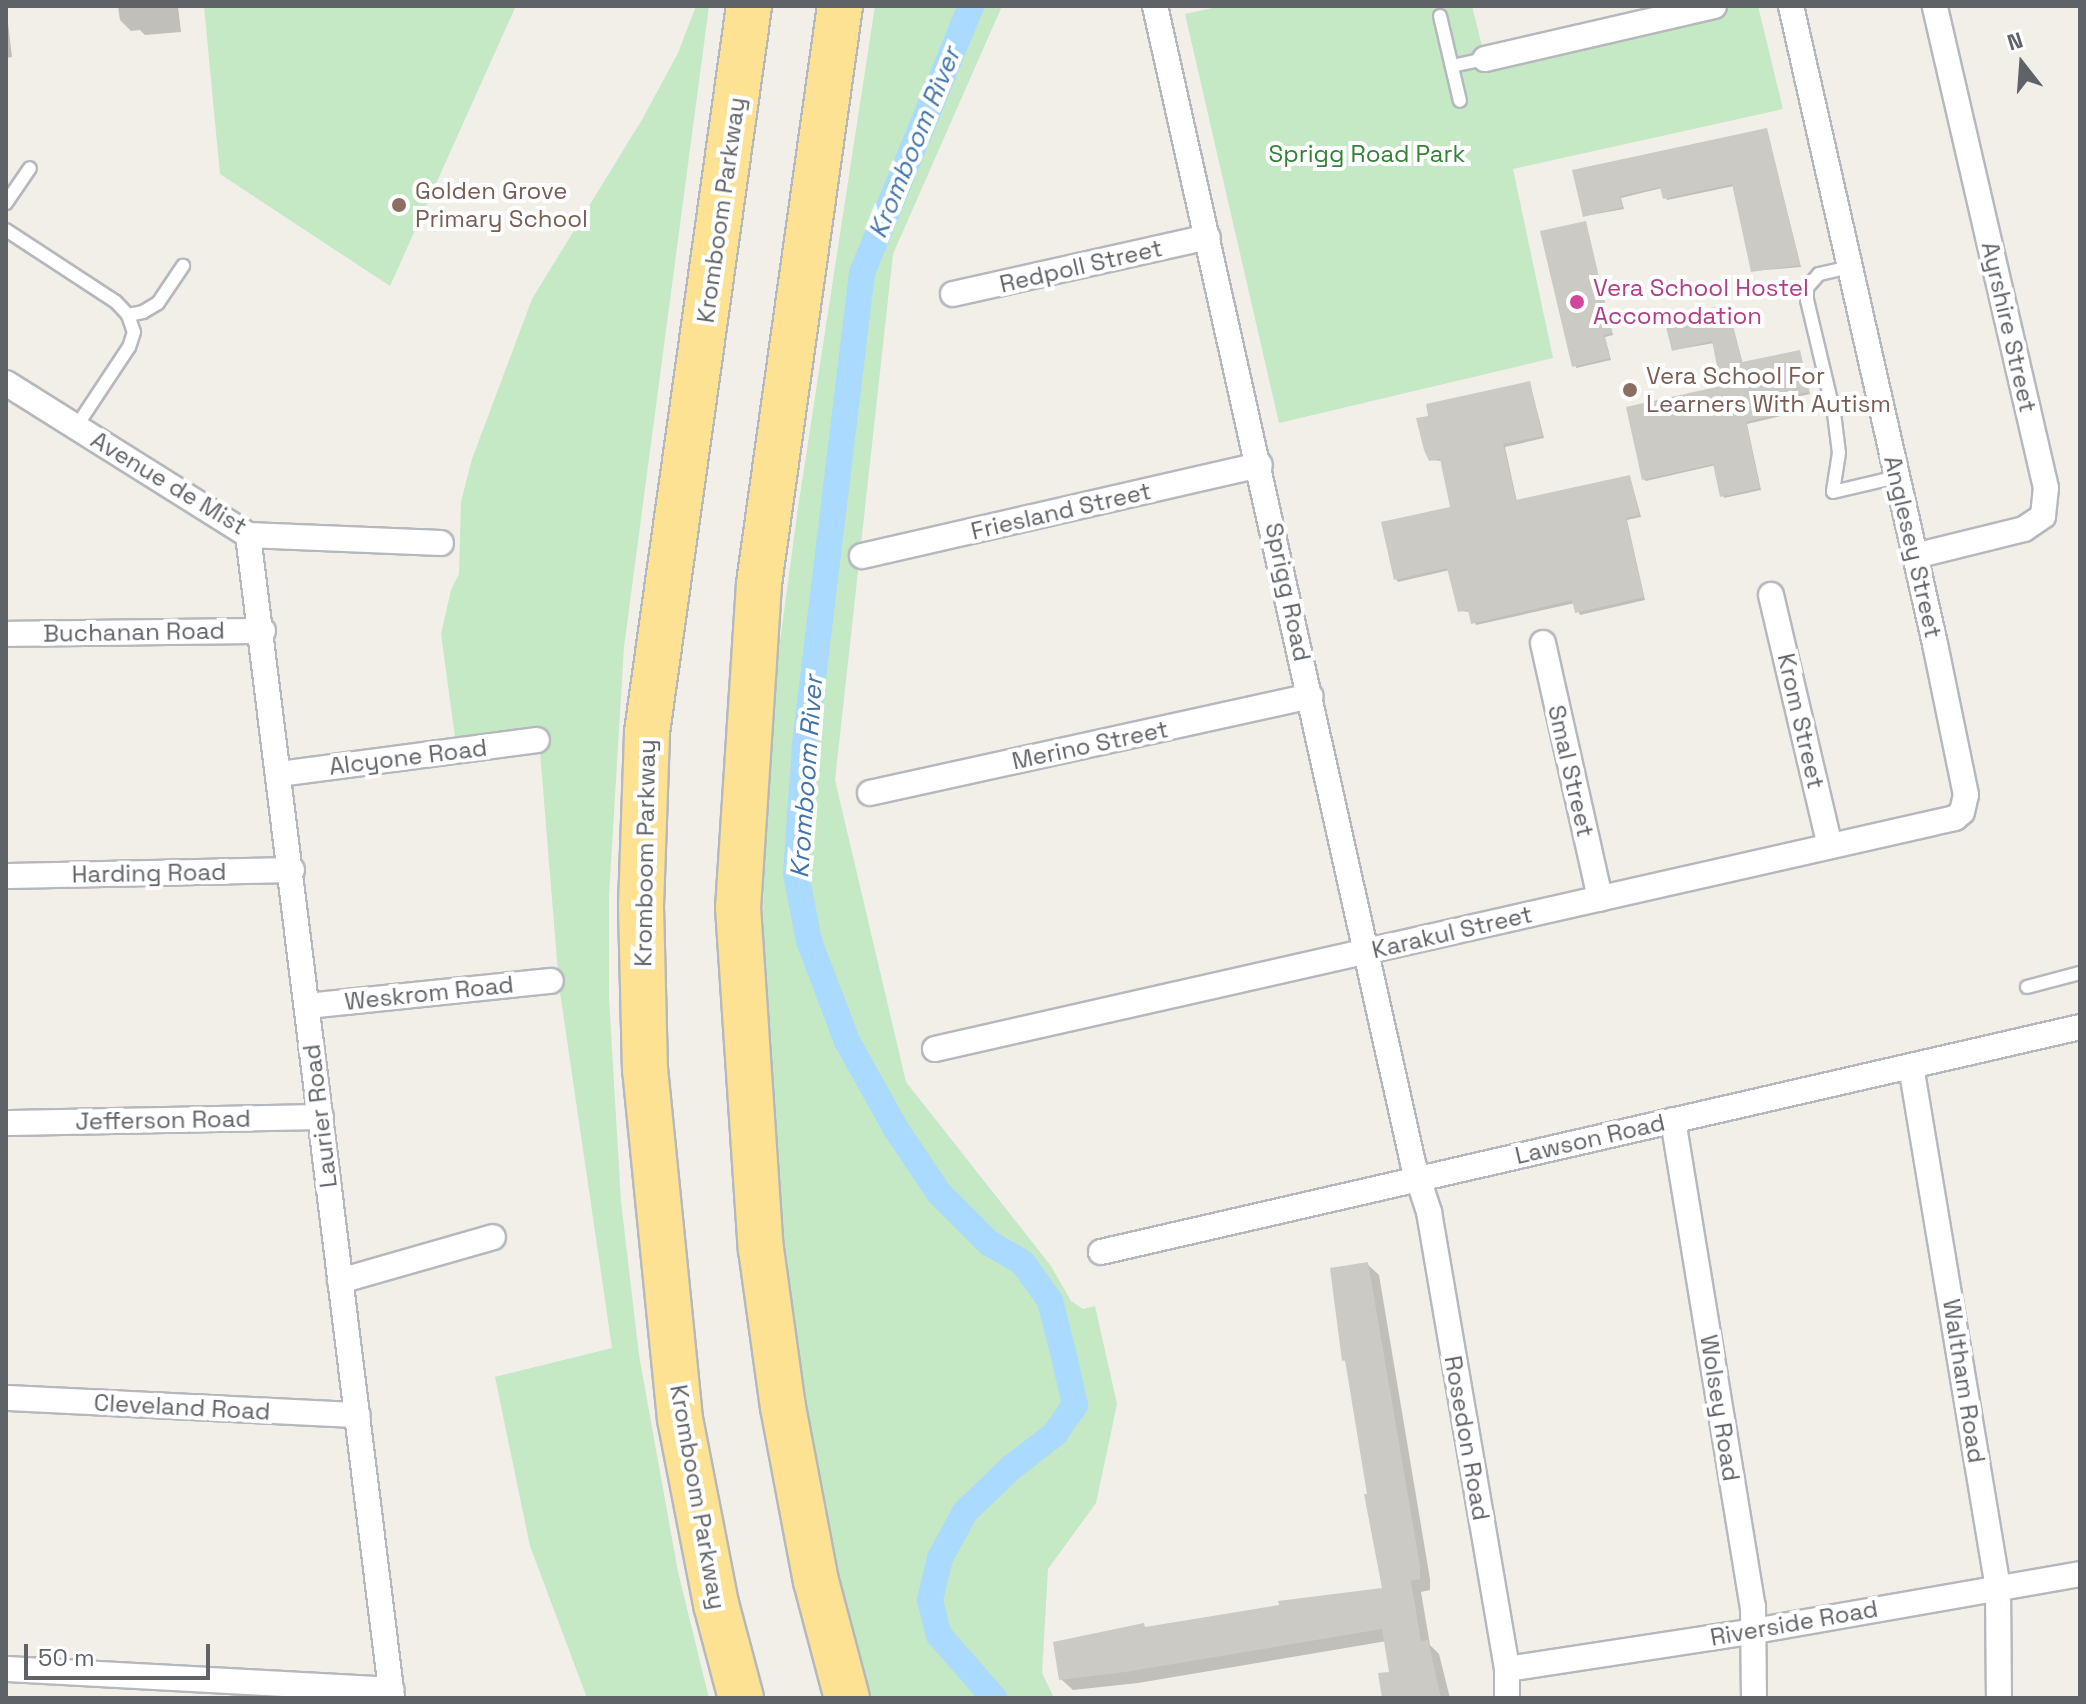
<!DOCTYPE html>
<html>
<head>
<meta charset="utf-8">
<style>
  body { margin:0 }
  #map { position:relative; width:2086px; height:1704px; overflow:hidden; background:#f1efe8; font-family:"Space Grotesk",sans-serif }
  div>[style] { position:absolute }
  .green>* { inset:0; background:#c5e8c5 }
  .shadow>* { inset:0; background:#0003 }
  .canal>* { height:26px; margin:-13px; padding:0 13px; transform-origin:13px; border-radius:13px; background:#aadaff }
  .building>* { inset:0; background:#cccac5 }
  .roads { filter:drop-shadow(2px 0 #b5b8bc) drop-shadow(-2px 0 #b5b8bc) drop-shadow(0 2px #b5b8bc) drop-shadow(0 -2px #b5b8bc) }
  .service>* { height:12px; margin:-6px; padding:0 6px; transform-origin:6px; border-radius:6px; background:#fff }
  .minor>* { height:24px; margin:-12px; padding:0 12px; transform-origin:12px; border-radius:12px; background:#fff }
  .motorway>* { height:44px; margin:-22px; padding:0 22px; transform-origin:22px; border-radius:22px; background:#fde293 }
  .dots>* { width:22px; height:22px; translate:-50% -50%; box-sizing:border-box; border:4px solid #fff; border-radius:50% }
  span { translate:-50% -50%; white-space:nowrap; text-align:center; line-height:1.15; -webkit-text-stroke:8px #fff; paint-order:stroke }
  .park-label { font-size:24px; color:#348238 }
  .education-label { font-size:24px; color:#785e54 }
  .left { translate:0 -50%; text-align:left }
  .street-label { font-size:24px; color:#5f6368 }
  .hotel-label { font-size:24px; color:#b23c85 }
  .water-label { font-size:26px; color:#4174aa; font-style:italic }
  .frame { position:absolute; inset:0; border:8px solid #5f6368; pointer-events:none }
  .north { position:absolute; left:1982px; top:24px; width:80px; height:80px; -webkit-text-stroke:6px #fff; paint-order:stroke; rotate:343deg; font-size:22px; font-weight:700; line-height:32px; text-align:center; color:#5f6368 }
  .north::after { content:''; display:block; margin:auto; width:28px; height:36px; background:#5f6368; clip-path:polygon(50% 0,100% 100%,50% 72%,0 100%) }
  .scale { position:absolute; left:24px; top:1644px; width:186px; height:36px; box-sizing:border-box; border:4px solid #5f6368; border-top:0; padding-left:10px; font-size:24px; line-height:28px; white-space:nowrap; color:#5f6368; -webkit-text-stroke:6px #fff; paint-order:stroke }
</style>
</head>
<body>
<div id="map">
  <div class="green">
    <i style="clip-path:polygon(204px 6px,515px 8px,390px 286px,220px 174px)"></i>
    <i style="clip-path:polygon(696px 6px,709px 6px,624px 647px,609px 896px,609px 998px,621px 1202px,639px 1355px,678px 1572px,709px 1698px,587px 1698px,530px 1546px,495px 1377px,612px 1348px,559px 985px,538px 727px,455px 737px,441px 634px,451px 590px,459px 574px,461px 502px,472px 459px,532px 299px,643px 118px,678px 53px)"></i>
    <i style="clip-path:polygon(875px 6px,1002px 6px,893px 254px,835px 780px,906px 1082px,1051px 1266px,1071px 1301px,1083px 1309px,1095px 1306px,1117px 1404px,1096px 1503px,1048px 1569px,1042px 1673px,1054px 1698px,866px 1698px,832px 1562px,786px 1308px,762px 962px,766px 780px,774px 686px,798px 508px)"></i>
    <i style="clip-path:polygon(1222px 6px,1472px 6px,1485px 58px,1714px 6px,1758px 6px,1783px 109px,1513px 169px,1553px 358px,1279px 423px,1185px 14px)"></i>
  </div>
  <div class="shadow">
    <i style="clip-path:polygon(6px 6px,12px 57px,6px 58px)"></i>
    <i style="clip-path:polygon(118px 6px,178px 6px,181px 32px,145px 35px,140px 30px,131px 31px,120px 20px)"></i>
    <i style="clip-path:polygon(1767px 131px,1801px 267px,1753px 271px,1734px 186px,1667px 200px,1662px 188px,1621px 198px,1624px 209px,1585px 216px,1574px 172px)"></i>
    <i style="clip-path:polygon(1585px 223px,1613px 335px,1605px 337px,1611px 360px,1576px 368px)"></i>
    <i style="clip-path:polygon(1727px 306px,1743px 364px,1800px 352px,1810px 394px,1777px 401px,1781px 416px,1747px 424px,1761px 490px,1724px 498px,1716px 465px,1646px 481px,1644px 479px,1724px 388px,1714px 343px,1674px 350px)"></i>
    <i style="clip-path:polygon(1530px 383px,1544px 438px,1505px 447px,1517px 502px,1630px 477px,1641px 517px,1627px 520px,1645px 600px,1580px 615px,1575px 603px,1476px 625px,1470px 612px,1460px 611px,1450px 570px,1398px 582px,1396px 579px,1453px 508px,1442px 461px,1430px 460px)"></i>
    <i style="clip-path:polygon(1367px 1264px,1379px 1275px,1430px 1579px,1430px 1590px,1421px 1592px,1430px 1645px,1439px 1654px,1450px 1698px,1384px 1698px,1392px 1673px,1387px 1641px,1138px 1683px,1073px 1690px,1061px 1679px,1146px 1629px,1385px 1590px,1347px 1363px,1344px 1360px)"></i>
  </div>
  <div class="canal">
    <i style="left:971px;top:6px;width:288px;rotate:112.2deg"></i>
    <i style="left:862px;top:273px;width:475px;rotate:96.9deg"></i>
    <i style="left:805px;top:745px;width:129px;rotate:94deg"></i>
    <i style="left:796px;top:874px;width:68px;rotate:79deg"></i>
    <i style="left:809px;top:941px;width:107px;rotate:69.2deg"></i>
    <i style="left:847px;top:1041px;width:101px;rotate:60.9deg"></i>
    <i style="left:896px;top:1129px;width:77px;rotate:56.1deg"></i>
    <i style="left:939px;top:1193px;width:71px;rotate:45deg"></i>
    <i style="left:989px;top:1243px;width:39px;rotate:30deg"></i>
    <i style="left:1023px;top:1263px;width:47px;rotate:54.6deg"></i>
    <i style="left:1050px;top:1301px;width:53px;rotate:75.7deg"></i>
    <i style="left:1063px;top:1352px;width:54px;rotate:77.2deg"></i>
    <i style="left:1075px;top:1405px;width:35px;rotate:125deg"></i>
    <i style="left:1055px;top:1434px;width:54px;rotate:142.5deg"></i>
    <i style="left:1012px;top:1467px;width:65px;rotate:136.2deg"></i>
    <i style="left:965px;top:1512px;width:52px;rotate:118.5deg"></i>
    <i style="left:940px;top:1558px;width:43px;rotate:103.4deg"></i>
    <i style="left:930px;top:1600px;width:36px;rotate:76deg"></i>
    <i style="left:939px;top:1635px;width:84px;rotate:48.9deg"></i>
  </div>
  <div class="building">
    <i style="clip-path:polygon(1767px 128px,1800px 265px,1751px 272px,1732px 184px,1663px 199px,1660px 187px,1620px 196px,1623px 207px,1583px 217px,1572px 170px)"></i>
    <i style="clip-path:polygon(1586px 221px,1612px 333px,1604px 335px,1610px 358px,1572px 367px,1540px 231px)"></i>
    <i style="clip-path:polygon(1728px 304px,1742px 362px,1800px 350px,1809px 392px,1776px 399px,1780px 414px,1746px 422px,1760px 488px,1720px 497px,1713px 464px,1642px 480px,1626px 407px,1721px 386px,1712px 341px,1672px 351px,1664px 319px)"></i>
    <i style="clip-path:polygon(1530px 381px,1542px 436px,1503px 444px,1516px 500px,1630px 475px,1639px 515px,1626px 518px,1644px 597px,1575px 613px,1572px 600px,1471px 624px,1468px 610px,1458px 612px,1447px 568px,1394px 580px,1381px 522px,1450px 507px,1440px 459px,1429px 461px,1424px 450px,1416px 418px,1428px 416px,1426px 404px)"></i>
    <i style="clip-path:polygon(1368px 1262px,1420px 1566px,1420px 1579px,1411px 1581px,1421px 1641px,1428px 1640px,1441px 1698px,1382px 1698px,1378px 1673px,1389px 1672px,1382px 1629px,1125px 1672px,1059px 1680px,1053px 1642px,1144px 1623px,1145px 1627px,1279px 1605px,1278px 1601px,1382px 1588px,1364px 1494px,1367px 1494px,1345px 1360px,1342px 1361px,1330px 1268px)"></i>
  </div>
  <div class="roads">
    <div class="service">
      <i style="left:1440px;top:16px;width:87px;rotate:76.8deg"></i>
      <i style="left:1452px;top:66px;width:34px;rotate:-12deg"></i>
      <i style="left:6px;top:203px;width:42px;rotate:-55.6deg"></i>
      <i style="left:6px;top:230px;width:131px;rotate:33.2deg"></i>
      <i style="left:116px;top:302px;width:18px;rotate:47deg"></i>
      <i style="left:128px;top:315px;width:18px;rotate:71deg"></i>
      <i style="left:134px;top:332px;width:16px;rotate:108deg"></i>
      <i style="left:129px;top:347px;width:96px;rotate:123.5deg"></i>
      <i style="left:1850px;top:267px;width:32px;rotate:167deg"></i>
      <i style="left:1819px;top:274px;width:18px;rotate:131deg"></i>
      <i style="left:1807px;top:288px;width:12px;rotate:90deg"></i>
      <i style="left:1807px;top:300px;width:116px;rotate:76.6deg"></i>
      <i style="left:1834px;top:413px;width:40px;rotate:82.9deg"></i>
      <i style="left:1839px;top:453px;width:39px;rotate:99deg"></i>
      <i style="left:1833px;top:492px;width:66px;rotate:-13.2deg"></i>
      <i style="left:128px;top:315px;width:15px;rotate:-11deg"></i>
      <i style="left:143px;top:312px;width:17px;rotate:-31deg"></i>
      <i style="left:158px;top:303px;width:45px;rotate:-56deg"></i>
      <i style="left:2027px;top:987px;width:55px;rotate:-14.8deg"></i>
    </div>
    <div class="minor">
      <i style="left:1155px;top:6px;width:1185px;rotate:77.43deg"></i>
      <i style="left:1413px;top:1163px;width:52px;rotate:71.9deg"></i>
      <i style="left:1429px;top:1212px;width:464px;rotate:80.3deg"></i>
      <i style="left:1507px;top:1669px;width:29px;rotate:90deg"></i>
      <i style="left:1485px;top:59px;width:235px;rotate:-13deg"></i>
      <i style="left:953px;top:294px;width:261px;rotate:-12.6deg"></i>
      <i style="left:6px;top:383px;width:286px;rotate:32.1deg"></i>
      <i style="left:248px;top:535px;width:193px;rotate:2.4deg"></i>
      <i style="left:248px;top:535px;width:1172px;rotate:82.94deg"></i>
      <i style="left:862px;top:556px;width:408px;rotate:-12.9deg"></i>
      <i style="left:1915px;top:556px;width:112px;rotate:-13.9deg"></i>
      <i style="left:2024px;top:529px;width:23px;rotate:-34deg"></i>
      <i style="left:2043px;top:516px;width:28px;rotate:-84deg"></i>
      <i style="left:2046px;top:488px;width:495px;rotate:-103deg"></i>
      <i style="left:1771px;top:595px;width:258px;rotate:76.8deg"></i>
      <i style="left:6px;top:634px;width:257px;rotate:-0.7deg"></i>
      <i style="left:1543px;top:643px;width:262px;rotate:77.4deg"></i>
      <i style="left:279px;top:774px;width:260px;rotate:-7.5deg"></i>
      <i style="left:870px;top:793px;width:451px;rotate:-12.4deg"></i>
      <i style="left:6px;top:876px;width:286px;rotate:-1.2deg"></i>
      <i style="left:307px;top:1006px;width:245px;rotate:-5.9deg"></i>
      <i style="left:935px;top:1049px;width:1046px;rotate:-12.76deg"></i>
      <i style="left:1955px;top:818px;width:9px;rotate:-41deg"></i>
      <i style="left:1962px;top:812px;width:17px;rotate:-77deg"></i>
      <i style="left:1966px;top:795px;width:154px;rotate:-101.6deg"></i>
      <i style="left:1935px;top:644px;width:654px;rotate:-102.72deg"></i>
      <i style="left:1911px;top:1066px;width:529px;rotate:80.54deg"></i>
      <i style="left:1998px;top:1588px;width:110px;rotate:89.5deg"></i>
      <i style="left:1673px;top:1120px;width:493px;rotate:80.7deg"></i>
      <i style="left:1753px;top:1606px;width:92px;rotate:89.4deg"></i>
      <i style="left:6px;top:1123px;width:315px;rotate:-1.1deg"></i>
      <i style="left:1101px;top:1252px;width:1005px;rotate:-12.94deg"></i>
      <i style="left:340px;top:1281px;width:159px;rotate:-16deg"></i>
      <i style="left:6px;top:1398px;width:352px;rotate:2.8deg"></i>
      <i style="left:6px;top:1669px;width:386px;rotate:3.1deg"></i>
      <i style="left:1507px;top:1669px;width:250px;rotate:-8.7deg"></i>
      <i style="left:1754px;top:1631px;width:331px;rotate:-9.9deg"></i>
    </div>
    <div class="motorway">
      <i style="left:840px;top:6px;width:584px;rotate:97.98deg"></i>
      <i style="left:759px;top:584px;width:324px;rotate:93.7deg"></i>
      <i style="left:738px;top:907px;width:343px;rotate:86.2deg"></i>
      <i style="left:761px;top:1249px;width:160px;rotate:82.1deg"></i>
      <i style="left:783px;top:1407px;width:177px;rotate:79.3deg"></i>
      <i style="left:816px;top:1581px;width:121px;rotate:75.2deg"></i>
      <i style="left:741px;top:1698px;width:97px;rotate:-104.9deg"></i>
      <i style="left:716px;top:1604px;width:188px;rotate:-101deg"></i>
      <i style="left:680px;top:1419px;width:351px;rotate:-95.7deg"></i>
      <i style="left:645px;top:1070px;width:164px;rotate:-91.4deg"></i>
      <i style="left:641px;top:906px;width:174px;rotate:-88deg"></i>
      <i style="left:647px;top:732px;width:733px;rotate:-82deg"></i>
    </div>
  </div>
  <div class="dots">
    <i style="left:399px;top:205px;background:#8d6e63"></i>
    <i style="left:1577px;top:302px;background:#d1479c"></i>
    <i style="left:1630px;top:390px;background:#8d6e63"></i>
  </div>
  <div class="park-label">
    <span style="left:1367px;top:154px">Sprigg Road Park</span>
  </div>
  <div class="education-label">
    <span class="left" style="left:415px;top:205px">Golden Grove<br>Primary School</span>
    <span class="left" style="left:1646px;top:390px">Vera School For<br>Learners With Autism</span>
  </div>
  <div class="street-label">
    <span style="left:721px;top:210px;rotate:-82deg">Kromboom Parkway</span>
    <span style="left:1081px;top:266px;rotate:-13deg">Redpoll Street</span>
    <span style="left:2009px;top:327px;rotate:77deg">Ayrshire Street</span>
    <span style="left:169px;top:483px;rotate:31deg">Avenue de Mist</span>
    <span style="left:1061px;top:511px;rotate:-13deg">Friesland Street</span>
    <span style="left:1913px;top:547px;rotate:77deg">Anglesey Street</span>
    <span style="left:1288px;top:592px;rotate:78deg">Sprigg Road</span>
    <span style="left:134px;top:632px;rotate:-1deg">Buchanan Road</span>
    <span style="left:1801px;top:721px;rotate:77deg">Krom Street</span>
    <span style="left:1090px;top:745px;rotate:-12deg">Merino Street</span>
    <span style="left:408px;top:757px;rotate:-7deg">Alcyone Road</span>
    <span style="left:1571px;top:771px;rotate:77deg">Smal Street</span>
    <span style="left:645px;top:853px;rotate:-89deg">Kromboom Parkway</span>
    <span style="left:149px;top:873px;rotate:-1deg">Harding Road</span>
    <span style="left:1452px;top:932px;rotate:-13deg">Karakul Street</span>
    <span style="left:429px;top:993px;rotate:-6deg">Weskrom Road</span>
    <span style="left:320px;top:1116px;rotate:-97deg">Laurier Road</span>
    <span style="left:163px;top:1120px;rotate:-1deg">Jefferson Road</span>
    <span style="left:1590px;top:1139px;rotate:-13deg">Lawson Road</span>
    <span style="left:1964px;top:1381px;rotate:81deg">Waltham Road</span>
    <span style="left:182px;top:1407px;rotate:3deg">Cleveland Road</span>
    <span style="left:1720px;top:1408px;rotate:81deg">Wolsey Road</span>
    <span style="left:1467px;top:1438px;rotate:80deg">Rosedon Road</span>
    <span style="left:698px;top:1497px;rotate:80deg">Kromboom Parkway</span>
    <span style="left:1794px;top:1623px;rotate:-10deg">Riverside Road</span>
  </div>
  <div class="hotel-label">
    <span class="left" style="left:1593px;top:302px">Vera School Hostel<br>Accomodation</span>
  </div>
  <div class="water-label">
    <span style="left:915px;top:143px;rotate:-68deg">Kromboom River</span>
    <span style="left:807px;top:777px;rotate:-86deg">Kromboom River</span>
  </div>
  <div class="frame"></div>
  <div class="north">N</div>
  <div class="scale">50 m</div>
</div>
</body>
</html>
